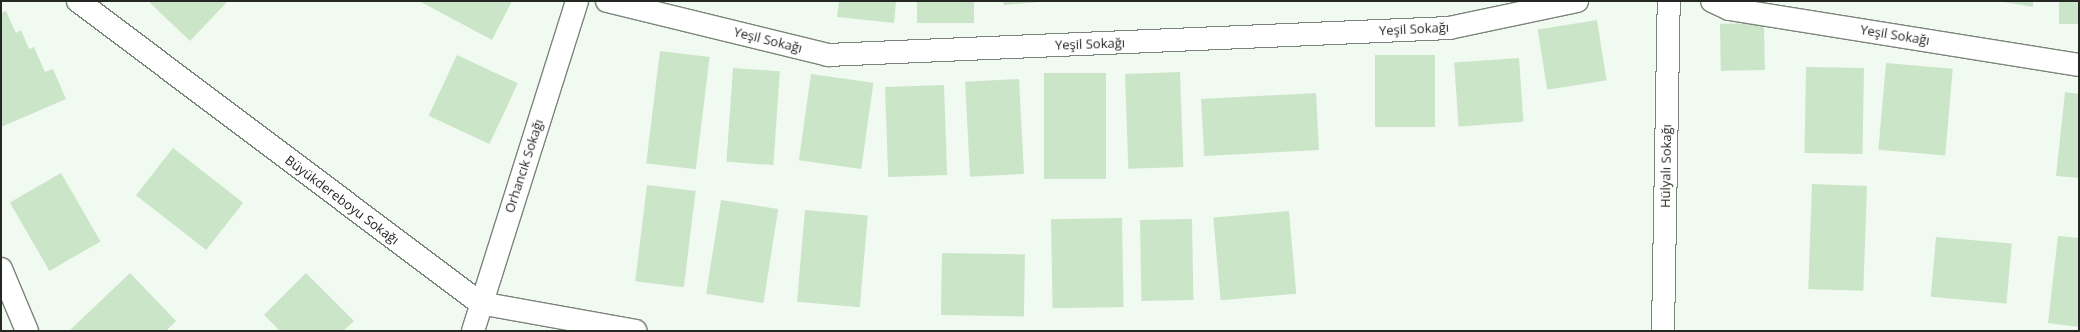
<!DOCTYPE html>
<html>
<head>
<meta charset="utf-8">
<style>
  body { margin:0 }
  #map { position:relative; width:2080px; height:332px; overflow:hidden; background:#f1faf0; font-family:"Open Sans",sans-serif }
  div>[style] { position:absolute }
  .building>* { inset:0; background:#cbe5c8; transform-origin:0 0 }
  .roads { filter:drop-shadow(1px 0 #7b847a) drop-shadow(-1px 0 #7b847a) drop-shadow(0 1px #7b847a) drop-shadow(0 -1px #7b847a) }
  .minor>* { height:22px; margin:-11px; padding:0 11px; transform-origin:11px; border-radius:11px; background:#fff }
  span { translate:-50% -50%; white-space:nowrap; text-align:center; line-height:1.15; -webkit-text-stroke:3px #fff; paint-order:stroke }
  .street-label { font-size:13px; color:#242723 }
  .frame { position:absolute; inset:0; border:2px solid #242723; pointer-events:none }
</style>
</head>
<body>
<div id="map">
  <div class="building">
    <i style="clip-path:polygon(148px 1px,228px 1px,190px 41px)"></i>
    <i style="clip-path:polygon(419px 1px,512px 1px,492px 40px)"></i>
    <i style="clip-path:polygon(839px 1px,896px 1px,894px 23px,837px 17px)"></i>
    <i style="left:917px;top:1px;width:57px;height:22px"></i>
    <i style="clip-path:polygon(1003px 1px,1039px 1px,1039px 2px,1004px 5px)"></i>
    <i style="clip-path:polygon(1998px 1px,2033px 1px,2033px 7px)"></i>
    <i style="left:2059px;top:1px;width:20px;height:23px"></i>
    <i style="clip-path:polygon(6px 11px,16px 33px,21px 30px,29px 49px,34px 47px,45px 72px,53px 69px,66px 99px,1px 127px,1px 13px)"></i>
    <i style="left:1597px;top:20px;width:61px;height:60px;rotate:81deg"></i>
    <i style="left:1764px;top:23px;width:47px;height:44px;rotate:89deg"></i>
    <i style="left:660px;top:51px;width:50px;height:113px;rotate:7deg"></i>
    <i style="left:457px;top:55px;width:67px;height:67px;rotate:25deg"></i>
    <i style="left:1375px;top:55px;width:60px;height:72px"></i>
    <i style="left:1519px;top:58px;width:64px;height:65px;rotate:86deg"></i>
    <i style="left:1886px;top:63px;width:67px;height:87px;rotate:5deg"></i>
    <i style="left:1806px;top:67px;width:58px;height:86px;rotate:1deg"></i>
    <i style="left:733px;top:68px;width:47px;height:94px;rotate:4deg"></i>
    <i style="left:1180px;top:72px;width:95px;height:55px;rotate:88deg"></i>
    <i style="left:1044px;top:73px;width:62px;height:106px"></i>
    <i style="left:811px;top:74px;width:63px;height:87px;rotate:8deg"></i>
    <i style="left:1019px;top:79px;width:95px;height:54px;rotate:87deg"></i>
    <i style="left:944px;top:85px;width:90px;height:59px;rotate:88deg"></i>
    <i style="clip-path:polygon(2065px 92px,2079px 94px,2079px 178px,2056px 176px)"></i>
    <i style="left:1316px;top:93px;width:57px;height:115px;rotate:87deg"></i>
    <i style="left:173px;top:148px;width:89px;height:60px;rotate:38deg"></i>
    <i style="left:61px;top:173px;width:79px;height:59px;rotate:60deg"></i>
    <i style="left:1812px;top:184px;width:55px;height:105px;rotate:2deg"></i>
    <i style="left:647px;top:185px;width:49px;height:97px;rotate:7deg"></i>
    <i style="left:721px;top:200px;width:58px;height:95px;rotate:9deg"></i>
    <i style="left:805px;top:210px;width:63px;height:92px;rotate:5deg"></i>
    <i style="left:1289px;top:211px;width:83px;height:76px;rotate:85deg"></i>
    <i style="left:1122px;top:218px;width:89px;height:71px;rotate:89deg"></i>
    <i style="left:1192px;top:219px;width:81px;height:52px;rotate:89deg"></i>
    <i style="clip-path:polygon(2058px 236px,2079px 238px,2079px 327px,2048px 323px)"></i>
    <i style="left:1936px;top:237px;width:76px;height:60px;rotate:5deg"></i>
    <i style="left:942px;top:253px;width:83px;height:62px;rotate:1deg"></i>
    <i style="clip-path:polygon(130px 273px,176px 321px,166px 331px,69px 331px)"></i>
    <i style="clip-path:polygon(306px 273px,354px 321px,343px 331px,280px 331px,264px 315px)"></i>
  </div>
  <div class="roads">
    <div class="minor">
      <i style="left:78px;top:1px;width:503px;rotate:36.92deg"></i>
      <i style="left:480px;top:303px;width:158px;rotate:10.2deg"></i>
      <i style="left:607px;top:1px;width:228px;rotate:13.7deg"></i>
      <i style="left:828px;top:55px;width:622px;rotate:-2.49deg"></i>
      <i style="left:1449px;top:28px;width:131px;rotate:-11.9deg"></i>
      <i style="left:1712px;top:1px;width:19px;rotate:25deg"></i>
      <i style="left:1729px;top:9px;width:354px;rotate:9.1deg"></i>
      <i style="left:1px;top:269px;width:67px;rotate:67.2deg"></i>
      <i style="left:473px;top:331px;width:346px;rotate:-72.5deg"></i>
      <i style="left:1663px;top:331px;width:330px;rotate:-89deg"></i>
    </div>
  </div>
  <div class="street-label">
    <span style="left:1414px;top:29px;rotate:-3deg">Yeşil Sokağı</span>
    <span style="left:1895px;top:35px;rotate:9deg">Yeşil Sokağı</span>
    <span style="left:768px;top:40px;rotate:14deg">Yeşil Sokağı</span>
    <span style="left:1090px;top:44px;rotate:-2deg">Yeşil Sokağı</span>
    <span style="left:524px;top:166px;rotate:-72deg">Orhancık Sokağı</span>
    <span style="left:1666px;top:166px;rotate:-89deg">Hülyalı Sokağı</span>
    <span style="left:342px;top:200px;rotate:37deg">Büyükdereboyu Sokağı</span>
  </div>
  <div class="frame"></div>
</div>
</body>
</html>
